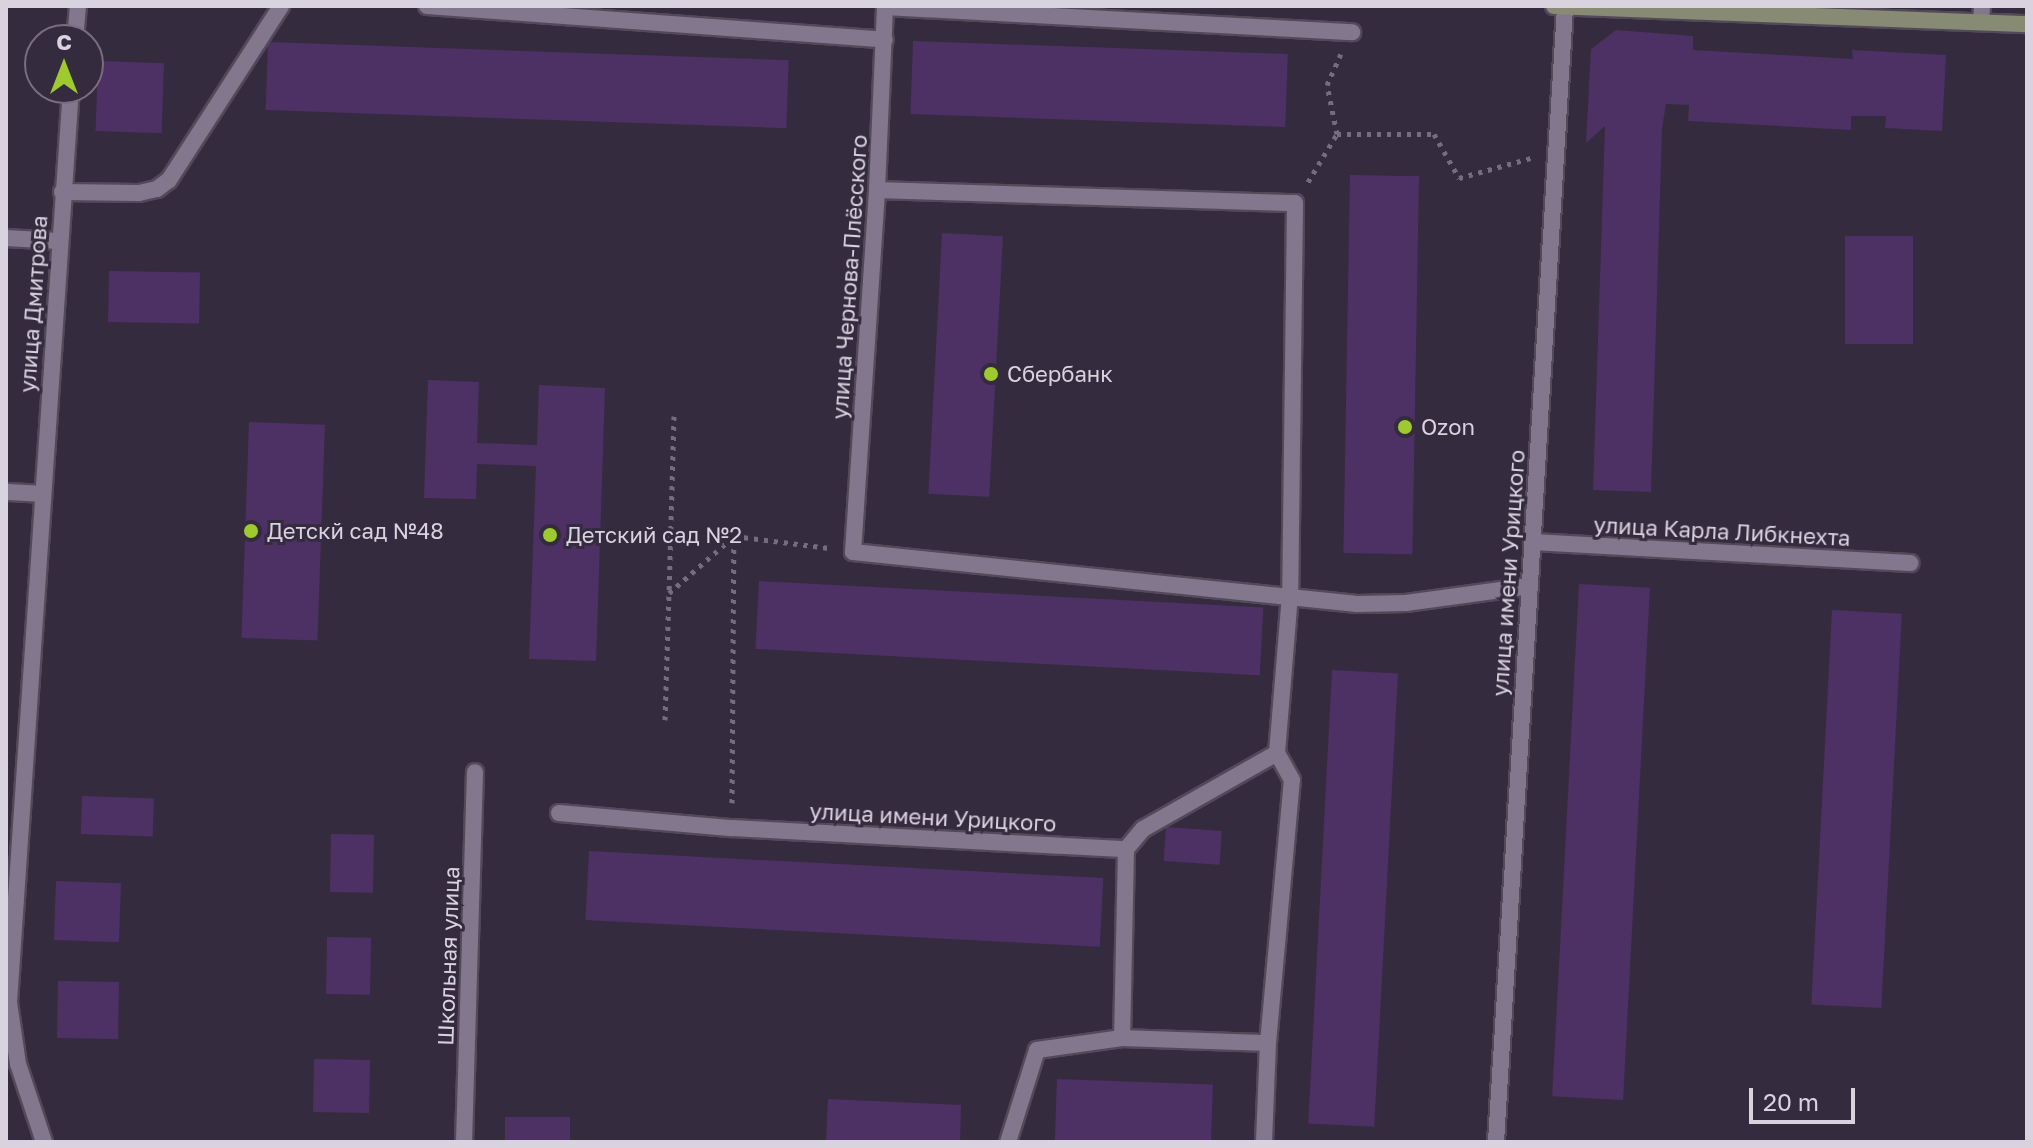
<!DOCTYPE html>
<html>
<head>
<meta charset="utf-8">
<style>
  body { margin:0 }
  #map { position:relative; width:2033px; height:1148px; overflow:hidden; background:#352b3f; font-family:"Golos Text",sans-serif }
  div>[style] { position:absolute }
  .building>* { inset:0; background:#4d3165; transform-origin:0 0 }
  .path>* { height:5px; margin-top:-2.5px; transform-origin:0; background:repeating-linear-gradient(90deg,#756d7e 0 4px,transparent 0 10px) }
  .roads { filter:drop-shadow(2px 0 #524959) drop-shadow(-2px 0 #524959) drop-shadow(0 2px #524959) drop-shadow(0 -2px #524959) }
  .lane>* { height:16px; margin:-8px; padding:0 8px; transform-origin:8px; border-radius:8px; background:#83778e }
  .street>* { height:16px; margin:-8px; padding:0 8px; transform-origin:8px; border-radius:8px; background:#83778e }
  .secondary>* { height:16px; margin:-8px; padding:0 8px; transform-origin:8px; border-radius:8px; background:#888b73 }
  .dots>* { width:22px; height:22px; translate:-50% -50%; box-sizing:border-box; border:4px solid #352b3f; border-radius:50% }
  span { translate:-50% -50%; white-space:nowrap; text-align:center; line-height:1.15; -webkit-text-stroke:6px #352b3f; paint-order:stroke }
  .street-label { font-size:22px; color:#d9d3df }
  .poi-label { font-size:22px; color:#d9d3df }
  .left { translate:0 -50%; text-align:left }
  .frame { position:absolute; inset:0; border:8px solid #d9d3df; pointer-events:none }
  .north { position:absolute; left:24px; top:24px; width:80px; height:80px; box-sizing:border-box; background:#352b3f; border:2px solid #776e7f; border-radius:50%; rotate:0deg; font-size:22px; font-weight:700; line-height:32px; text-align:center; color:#d9d3df }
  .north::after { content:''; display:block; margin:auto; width:28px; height:36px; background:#9eca2f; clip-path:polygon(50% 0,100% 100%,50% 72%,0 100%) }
  .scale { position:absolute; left:1749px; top:1088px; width:106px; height:36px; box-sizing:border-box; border:4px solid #d9d3df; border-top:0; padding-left:10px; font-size:24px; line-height:28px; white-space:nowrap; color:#d9d3df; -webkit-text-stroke:6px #352b3f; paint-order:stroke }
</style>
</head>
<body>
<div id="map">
  <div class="building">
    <i style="clip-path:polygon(1616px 30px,1693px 36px,1693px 50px,1853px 59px,1852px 50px,1946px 55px,1942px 131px,1885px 128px,1886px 116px,1851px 116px,1851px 130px,1688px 121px,1689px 105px,1666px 104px,1662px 128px,1651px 492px,1593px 490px,1605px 126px,1586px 143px,1591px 49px)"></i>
    <i style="left:913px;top:41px;width:375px;height:73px;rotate:2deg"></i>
    <i style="left:268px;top:42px;width:521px;height:68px;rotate:2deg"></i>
    <i style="left:98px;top:61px;width:66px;height:70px;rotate:2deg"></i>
    <i style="left:1350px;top:175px;width:69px;height:378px;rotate:1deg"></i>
    <i style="left:942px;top:233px;width:61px;height:261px;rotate:3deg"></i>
    <i style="left:1845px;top:236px;width:68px;height:108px"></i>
    <i style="left:109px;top:271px;width:91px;height:51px;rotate:1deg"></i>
    <i style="clip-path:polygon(428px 380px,479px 382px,477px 443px,537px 445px,539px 385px,605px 388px,596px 661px,529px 659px,536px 466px,477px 464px,476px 499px,424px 498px)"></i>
    <i style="left:249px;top:422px;width:76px;height:216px;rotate:2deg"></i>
    <i style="left:759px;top:581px;width:505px;height:68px;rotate:3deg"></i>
    <i style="left:1579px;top:584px;width:71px;height:513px;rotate:3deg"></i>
    <i style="left:1832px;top:610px;width:70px;height:395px;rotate:3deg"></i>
    <i style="left:1332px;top:670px;width:66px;height:454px;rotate:3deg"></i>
    <i style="left:82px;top:796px;width:72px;height:38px;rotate:2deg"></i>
    <i style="left:1166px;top:827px;width:56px;height:34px;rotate:4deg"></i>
    <i style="left:331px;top:834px;width:43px;height:58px;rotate:1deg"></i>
    <i style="left:589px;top:851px;width:515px;height:69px;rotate:3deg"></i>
    <i style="left:56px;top:881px;width:65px;height:59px;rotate:2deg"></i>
    <i style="left:327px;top:937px;width:44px;height:57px;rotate:1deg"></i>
    <i style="left:58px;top:981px;width:61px;height:57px;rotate:1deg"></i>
    <i style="left:314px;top:1059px;width:56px;height:53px;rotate:1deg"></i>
    <i style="left:1057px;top:1079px;width:156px;height:63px;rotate:2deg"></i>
    <i style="clip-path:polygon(828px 1099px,961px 1105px,960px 1142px,826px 1142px)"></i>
    <i style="left:505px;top:1117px;width:65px;height:25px"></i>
  </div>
  <div class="path">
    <i style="left:1337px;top:134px;width:50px;rotate:-101.5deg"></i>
    <i style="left:1327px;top:85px;width:34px;rotate:-66deg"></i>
    <i style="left:1308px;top:182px;width:56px;rotate:-58.9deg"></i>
    <i style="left:1337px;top:134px;width:97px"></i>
    <i style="left:1434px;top:134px;width:51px;rotate:60.4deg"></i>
    <i style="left:1459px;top:178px;width:75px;rotate:-15.5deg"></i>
    <i style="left:674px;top:416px;width:177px;rotate:91.6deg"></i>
    <i style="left:669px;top:593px;width:85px;rotate:-41.2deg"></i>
    <i style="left:665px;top:720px;width:127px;rotate:-88.2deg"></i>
    <i style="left:732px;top:803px;width:267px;rotate:-89.6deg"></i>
    <i style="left:734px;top:536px;width:96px;rotate:7.2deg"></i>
  </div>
  <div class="roads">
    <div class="lane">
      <i style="left:427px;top:6px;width:459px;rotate:4.2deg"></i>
      <i style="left:885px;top:7px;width:468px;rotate:3.1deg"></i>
      <i style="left:1981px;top:21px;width:15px;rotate:-86deg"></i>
      <i style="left:877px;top:190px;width:418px;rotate:1.8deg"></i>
      <i style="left:1295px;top:203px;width:392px;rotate:90.7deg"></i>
      <i style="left:1290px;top:595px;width:159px;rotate:94.7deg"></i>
      <i style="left:1277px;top:753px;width:154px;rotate:150.4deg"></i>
      <i style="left:1143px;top:829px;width:26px;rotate:130deg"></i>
      <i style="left:62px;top:192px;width:77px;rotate:0.7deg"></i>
      <i style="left:139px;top:193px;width:18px;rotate:-13deg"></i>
      <i style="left:157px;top:189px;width:15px;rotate:-37deg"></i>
      <i style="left:169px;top:180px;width:207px;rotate:-57.2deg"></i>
      <i style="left:6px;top:238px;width:53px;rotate:3.2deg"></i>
      <i style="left:6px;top:492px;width:36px;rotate:3deg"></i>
      <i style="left:853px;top:552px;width:507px;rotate:5.89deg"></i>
      <i style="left:1357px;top:604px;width:49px;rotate:-1.2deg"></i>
      <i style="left:1406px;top:603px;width:125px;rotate:-7.8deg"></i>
      <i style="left:559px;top:813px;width:174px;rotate:5deg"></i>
      <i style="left:732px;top:828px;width:395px;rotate:3.1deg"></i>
      <i style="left:1126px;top:849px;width:189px;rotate:91.2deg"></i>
      <i style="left:1122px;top:1038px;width:86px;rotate:172deg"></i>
      <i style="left:1037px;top:1050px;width:96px;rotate:107.5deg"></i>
      <i style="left:1122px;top:1038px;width:146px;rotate:2deg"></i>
      <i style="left:1264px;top:1142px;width:99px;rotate:-87.7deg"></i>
      <i style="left:1268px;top:1043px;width:264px;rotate:-84.8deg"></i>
      <i style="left:1292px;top:780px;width:31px;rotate:-119deg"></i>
    </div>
    <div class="street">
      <i style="left:75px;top:40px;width:34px;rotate:-85deg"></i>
      <i style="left:1532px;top:542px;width:379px;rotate:3.2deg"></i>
      <i style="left:853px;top:552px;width:363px;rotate:-86.2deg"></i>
      <i style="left:877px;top:190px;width:184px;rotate:-87.5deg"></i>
      <i style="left:44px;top:1142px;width:82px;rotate:-108.4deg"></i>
      <i style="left:18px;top:1064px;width:63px;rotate:-98.3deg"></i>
      <i style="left:9px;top:1002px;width:916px;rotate:-86.12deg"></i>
      <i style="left:464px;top:1142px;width:370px;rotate:-88.3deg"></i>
      <i style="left:1496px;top:1142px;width:1137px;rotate:-86.52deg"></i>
    </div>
    <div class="secondary">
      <i style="left:1554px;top:6px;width:473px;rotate:2.2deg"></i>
    </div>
  </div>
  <div class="dots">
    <i style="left:991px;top:374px;background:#9eca2f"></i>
    <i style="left:1405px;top:427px;background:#9eca2f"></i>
    <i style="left:251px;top:531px;background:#9eca2f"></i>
    <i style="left:550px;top:535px;background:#9eca2f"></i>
  </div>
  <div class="street-label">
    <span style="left:849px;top:277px;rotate:-86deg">улица Чернова-Плёсского</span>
    <span style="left:33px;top:304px;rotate:-86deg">улица Дмитрова</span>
    <span style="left:1722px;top:531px;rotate:3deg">улица Карла Либкнехта</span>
    <span style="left:1508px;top:573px;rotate:-86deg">улица имени Урицкого</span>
    <span style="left:933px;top:817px;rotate:3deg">улица имени Урицкого</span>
    <span style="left:448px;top:956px;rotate:-88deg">Школьная улица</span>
  </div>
  <div class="poi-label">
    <span class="left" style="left:1007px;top:374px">Сбербанк</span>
    <span class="left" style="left:1421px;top:427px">Ozon</span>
    <span class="left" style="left:267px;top:531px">Детскй сад №48</span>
    <span class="left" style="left:566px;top:535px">Детский сад №2</span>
  </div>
  <div class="frame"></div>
  <div class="north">С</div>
  <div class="scale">20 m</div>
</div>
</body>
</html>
